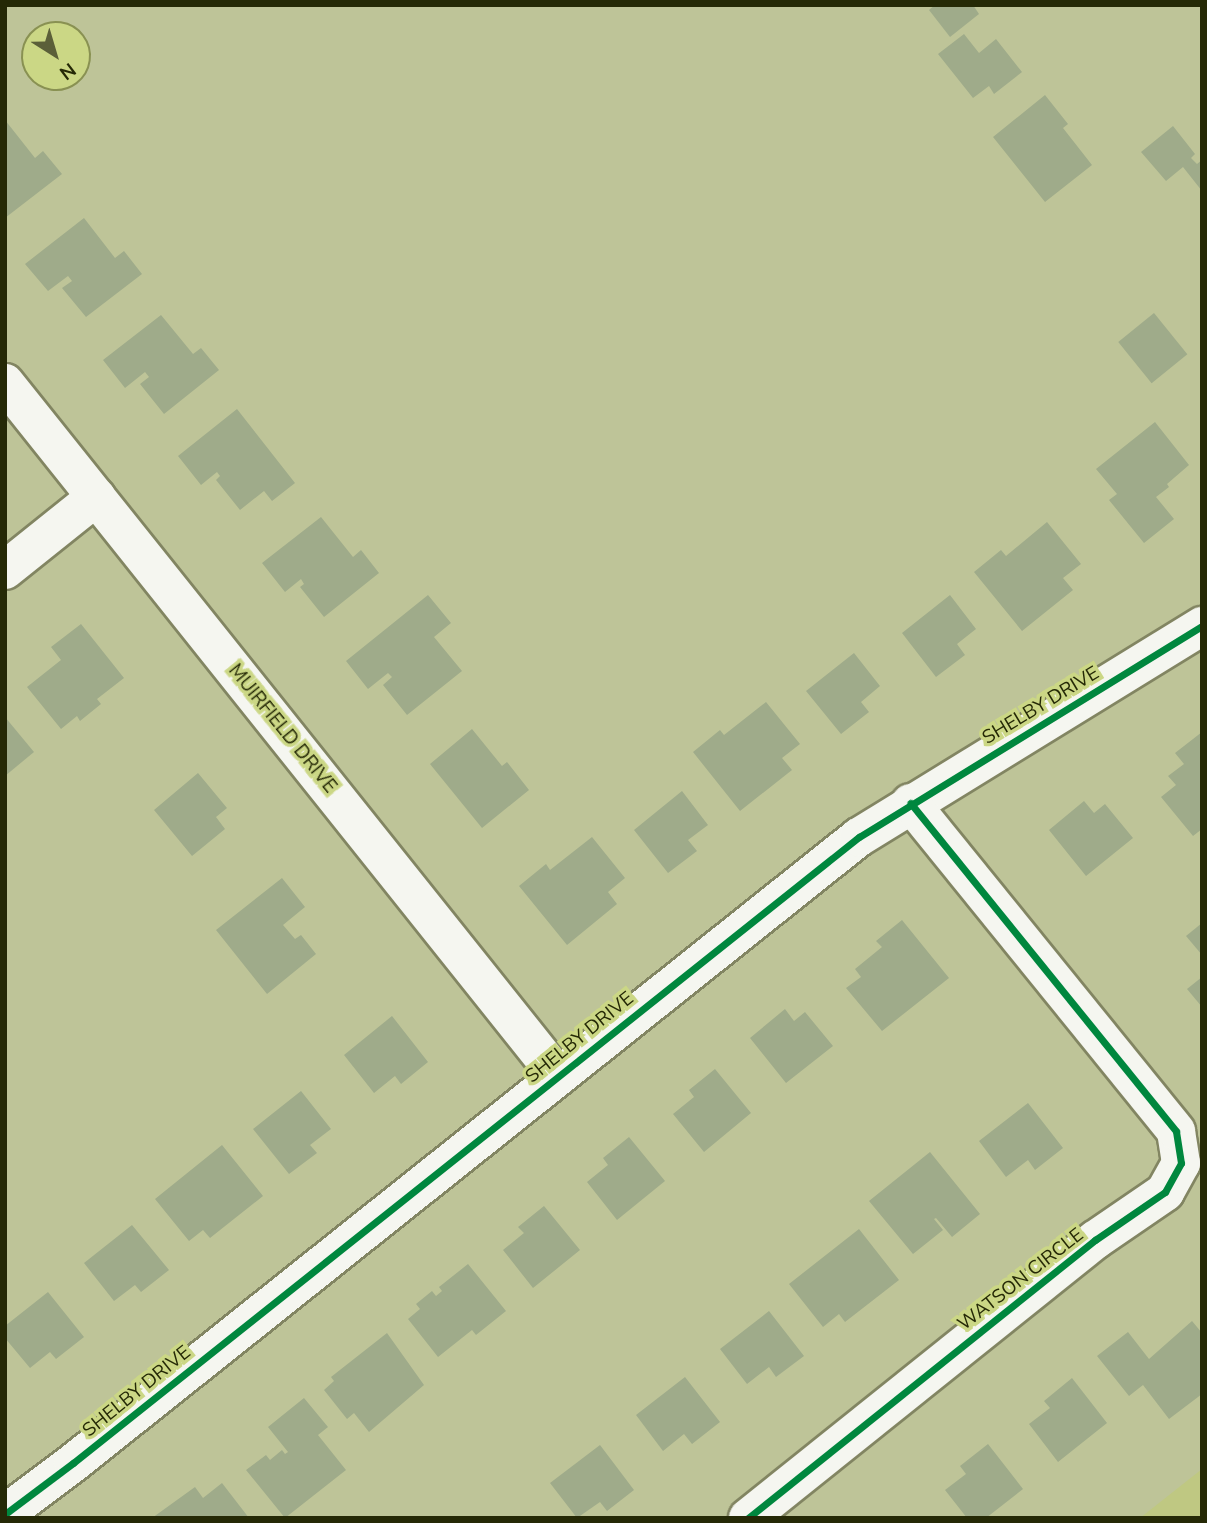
<!DOCTYPE html>
<html>
<head>
<meta charset="utf-8">
<style>
  body { margin:0 }
  #map { position:relative; width:1207px; height:1523px; overflow:hidden; background:#bec498; font-family:"Nunito Sans",sans-serif }
  div>[style] { position:absolute }
  .built>* { inset:0; background:#bfc882 }
  .building>* { inset:0; background:#9fab8a; transform-origin:0 0 }
  .roads { filter:drop-shadow(2px 0 #828562) drop-shadow(-2px 0 #828562) drop-shadow(0 2px #828562) drop-shadow(0 -2px #828562) }
  .minor>* { height:38px; margin:-19px; padding:0 19px; transform-origin:19px; border-radius:19px; background:#f5f6f0 }
  .cycleway>* { height:7px; margin:-3.5px; padding:0 3.5px; transform-origin:3.5px; border-radius:3.5px; background:#00873e }
  span { translate:-50% -50%; white-space:nowrap; text-align:center; line-height:1.15; -webkit-text-stroke:7px #cbd785; paint-order:stroke }
  .street-label { font-size:19px; color:#252906 }
  .frame { position:absolute; inset:0; border:7px solid #252906; pointer-events:none }
  .north { position:absolute; left:21px; top:21px; width:70px; height:70px; box-sizing:border-box; background:#cbd785; border:2px solid #899152; border-radius:50%; rotate:143deg; font-size:19px; font-weight:700; line-height:28px; text-align:center; color:#252906 }
  .north::after { content:''; display:block; margin:auto; width:24px; height:32px; background:#5b5f39; clip-path:polygon(50% 0,100% 100%,50% 72%,0 100%) }
</style>
</head>
<body>
<div id="map">
  <div class="built">
    <i style="clip-path:polygon(1202px 1469px,1202px 1518px,1140px 1518px)"></i>
  </div>
  <div class="building">
    <i style="clip-path:polygon(935px 5px,973px 5px,979px 14px,950px 37px,929px 10px)"></i>
    <i style="clip-path:polygon(964px 34px,979px 53px,996px 39px,1022px 72px,994px 94px,989px 86px,973px 98px,938px 54px)"></i>
    <i style="clip-path:polygon(1045px 95px,1068px 124px,1063px 128px,1092px 165px,1045px 202px,993px 137px)"></i>
    <i style="clip-path:polygon(5px 120px,35px 158px,43px 151px,62px 174px,5px 218px)"></i>
    <i style="clip-path:polygon(1173px 126px,1195px 154px,1191px 158px,1197px 164px,1202px 160px,1202px 191px,1183px 167px,1166px 181px,1141px 152px)"></i>
    <i style="clip-path:polygon(84px 218px,115px 258px,124px 251px,142px 274px,86px 317px,62px 288px,72px 281px,68px 276px,48px 291px,25px 264px)"></i>
    <i style="left:1154px;top:313px;width:53px;height:46px;rotate:51deg"></i>
    <i style="clip-path:polygon(161px 315px,193px 354px,201px 348px,219px 370px,164px 414px,140px 384px,149px 377px,145px 372px,125px 388px,103px 360px)"></i>
    <i style="clip-path:polygon(237px 409px,295px 483px,272px 501px,264px 491px,240px 510px,216px 480px,220px 476px,217px 472px,201px 485px,178px 456px)"></i>
    <i style="clip-path:polygon(1155px 422px,1189px 465px,1167px 484px,1169px 487px,1156px 497px,1174px 519px,1144px 543px,1109px 500px,1117px 494px,1096px 469px)"></i>
    <i style="clip-path:polygon(321px 517px,353px 557px,361px 550px,379px 573px,324px 617px,300px 587px,304px 584px,301px 579px,285px 592px,262px 563px)"></i>
    <i style="clip-path:polygon(1047px 522px,1081px 564px,1063px 578px,1073px 590px,1022px 631px,974px 572px,1001px 550px,1006px 556px)"></i>
    <i style="clip-path:polygon(428px 595px,451px 623px,434px 637px,462px 671px,407px 715px,383px 685px,392px 677px,388px 673px,368px 689px,346px 661px)"></i>
    <i style="clip-path:polygon(950px 595px,976px 629px,957px 644px,965px 655px,936px 677px,902px 633px)"></i>
    <i style="clip-path:polygon(81px 624px,124px 678px,97px 699px,101px 704px,80px 721px,77px 716px,61px 729px,27px 687px,61px 660px,51px 647px)"></i>
    <i style="clip-path:polygon(854px 653px,880px 686px,861px 702px,869px 712px,841px 734px,806px 691px)"></i>
    <i style="clip-path:polygon(766px 702px,800px 744px,782px 758px,792px 770px,740px 811px,693px 752px,720px 730px,724px 735px)"></i>
    <i style="clip-path:polygon(5px 717px,34px 752px,5px 776px)"></i>
    <i style="clip-path:polygon(472px 729px,502px 766px,507px 762px,529px 790px,482px 828px,430px 764px)"></i>
    <i style="clip-path:polygon(1202px 732px,1202px 829px,1193px 836px,1161px 797px,1176px 785px,1168px 776px,1184px 764px,1175px 753px)"></i>
    <i style="clip-path:polygon(198px 773px,227px 808px,216px 817px,225px 829px,192px 856px,154px 810px)"></i>
    <i style="clip-path:polygon(682px 791px,708px 825px,688px 840px,697px 851px,668px 873px,634px 830px)"></i>
    <i style="clip-path:polygon(1084px 801px,1094px 813px,1105px 804px,1133px 838px,1086px 876px,1049px 830px)"></i>
    <i style="clip-path:polygon(592px 837px,625px 878px,608px 892px,617px 904px,567px 945px,519px 886px,546px 864px,550px 870px)"></i>
    <i style="clip-path:polygon(282px 878px,305px 907px,283px 925px,295px 939px,301px 935px,316px 954px,267px 994px,216px 930px)"></i>
    <i style="clip-path:polygon(902px 920px,949px 978px,882px 1031px,846px 988px,861px 977px,855px 969px,882px 947px,876px 941px)"></i>
    <i style="clip-path:polygon(1202px 923px,1202px 955px,1186px 936px)"></i>
    <i style="clip-path:polygon(1202px 977px,1202px 1007px,1187px 989px)"></i>
    <i style="clip-path:polygon(785px 1009px,794px 1021px,805px 1012px,833px 1046px,786px 1083px,750px 1038px)"></i>
    <i style="clip-path:polygon(392px 1016px,428px 1062px,401px 1084px,395px 1076px,374px 1093px,344px 1055px)"></i>
    <i style="clip-path:polygon(715px 1069px,751px 1113px,704px 1152px,673px 1114px,694px 1097px,689px 1090px)"></i>
    <i style="clip-path:polygon(301px 1091px,331px 1129px,310px 1145px,317px 1153px,289px 1174px,253px 1129px)"></i>
    <i style="clip-path:polygon(1028px 1103px,1063px 1148px,1035px 1170px,1028px 1160px,1006px 1177px,979px 1141px)"></i>
    <i style="clip-path:polygon(629px 1137px,665px 1181px,617px 1220px,587px 1182px,608px 1165px,603px 1158px)"></i>
    <i style="clip-path:polygon(222px 1145px,263px 1196px,210px 1238px,203px 1230px,189px 1241px,155px 1199px)"></i>
    <i style="clip-path:polygon(930px 1152px,980px 1214px,952px 1237px,936px 1218px,934px 1219px,943px 1230px,913px 1254px,869px 1201px)"></i>
    <i style="clip-path:polygon(544px 1206px,580px 1250px,533px 1288px,503px 1250px,524px 1233px,518px 1227px)"></i>
    <i style="clip-path:polygon(132px 1225px,169px 1270px,141px 1292px,135px 1285px,114px 1301px,84px 1263px)"></i>
    <i style="clip-path:polygon(859px 1229px,899px 1280px,845px 1322px,839px 1314px,823px 1327px,789px 1284px)"></i>
    <i style="clip-path:polygon(468px 1264px,506px 1311px,476px 1335px,472px 1330px,438px 1357px,408px 1319px,420px 1309px,416px 1304px,432px 1291px,436px 1296px,442px 1291px,439px 1287px)"></i>
    <i style="clip-path:polygon(48px 1292px,84px 1337px,56px 1359px,50px 1352px,30px 1368px,5px 1338px,5px 1326px)"></i>
    <i style="clip-path:polygon(769px 1311px,804px 1356px,776px 1377px,769px 1367px,747px 1384px,720px 1349px)"></i>
    <i style="clip-path:polygon(1192px 1321px,1202px 1333px,1202px 1394px,1169px 1419px,1143px 1385px,1129px 1396px,1097px 1356px,1128px 1332px,1149px 1359px)"></i>
    <i style="clip-path:polygon(387px 1333px,424px 1385px,369px 1432px,354px 1413px,347px 1419px,324px 1390px,334px 1381px,331px 1377px)"></i>
    <i style="clip-path:polygon(685px 1377px,720px 1422px,692px 1444px,684px 1434px,663px 1451px,636px 1415px)"></i>
    <i style="clip-path:polygon(1072px 1378px,1107px 1423px,1058px 1462px,1029px 1424px,1050px 1408px,1044px 1401px)"></i>
    <i style="clip-path:polygon(304px 1398px,328px 1427px,318px 1435px,346px 1470px,285px 1518px,246px 1470px,266px 1455px,270px 1460px,282px 1450px,285px 1454px,288px 1452px,268px 1427px)"></i>
    <i style="clip-path:polygon(988px 1444px,1023px 1489px,986px 1518px,967px 1518px,945px 1490px,966px 1474px,960px 1466px)"></i>
    <i style="clip-path:polygon(600px 1445px,634px 1490px,607px 1511px,600px 1502px,577px 1518px,550px 1483px)"></i>
    <i style="clip-path:polygon(222px 1483px,249px 1518px,152px 1518px,195px 1487px,203px 1498px)"></i>
  </div>
  <div class="roads">
    <div class="minor">
      <i style="left:5px;top:383px;width:887px;rotate:51.41deg"></i>
      <i style="left:5px;top:570px;width:117px;rotate:-38.7deg"></i>
      <i style="left:5px;top:1514px;width:85px;rotate:-36.9deg"></i>
      <i style="left:73px;top:1463px;width:1005px;rotate:-38.54deg"></i>
      <i style="left:859px;top:837px;width:403px;rotate:-31.6deg"></i>
      <i style="left:748px;top:1518px;width:445px;rotate:-38.7deg"></i>
      <i style="left:1095px;top:1240px;width:85px;rotate:-34.4deg"></i>
      <i style="left:1165px;top:1192px;width:33px;rotate:-61deg"></i>
      <i style="left:1181px;top:1163px;width:32px;rotate:-99deg"></i>
      <i style="left:1176px;top:1131px;width:422px;rotate:-129deg"></i>
    </div>
  </div>
  <div class="cycleway">
    <i style="left:5px;top:1514px;width:85px;rotate:-36.9deg"></i>
    <i style="left:73px;top:1463px;width:1005px;rotate:-38.54deg"></i>
    <i style="left:859px;top:837px;width:403px;rotate:-31.6deg"></i>
    <i style="left:748px;top:1518px;width:445px;rotate:-38.7deg"></i>
    <i style="left:1095px;top:1240px;width:85px;rotate:-34.4deg"></i>
    <i style="left:1165px;top:1192px;width:33px;rotate:-61deg"></i>
    <i style="left:1181px;top:1163px;width:32px;rotate:-99deg"></i>
    <i style="left:1176px;top:1131px;width:422px;rotate:-129deg"></i>
  </div>
  <div class="street-label">
    <span style="left:1041px;top:706px;rotate:-31deg">SHELBY DRIVE</span>
    <span style="left:282px;top:729px;rotate:51deg">MUIRFIELD DRIVE</span>
    <span style="left:580px;top:1038px;rotate:-39deg">SHELBY DRIVE</span>
    <span style="left:1021px;top:1280px;rotate:-38deg">WATSON CIRCLE</span>
    <span style="left:137px;top:1392px;rotate:-39deg">SHELBY DRIVE</span>
  </div>
  <div class="frame"></div>
  <div class="north">N</div>
</div>
</body>
</html>
